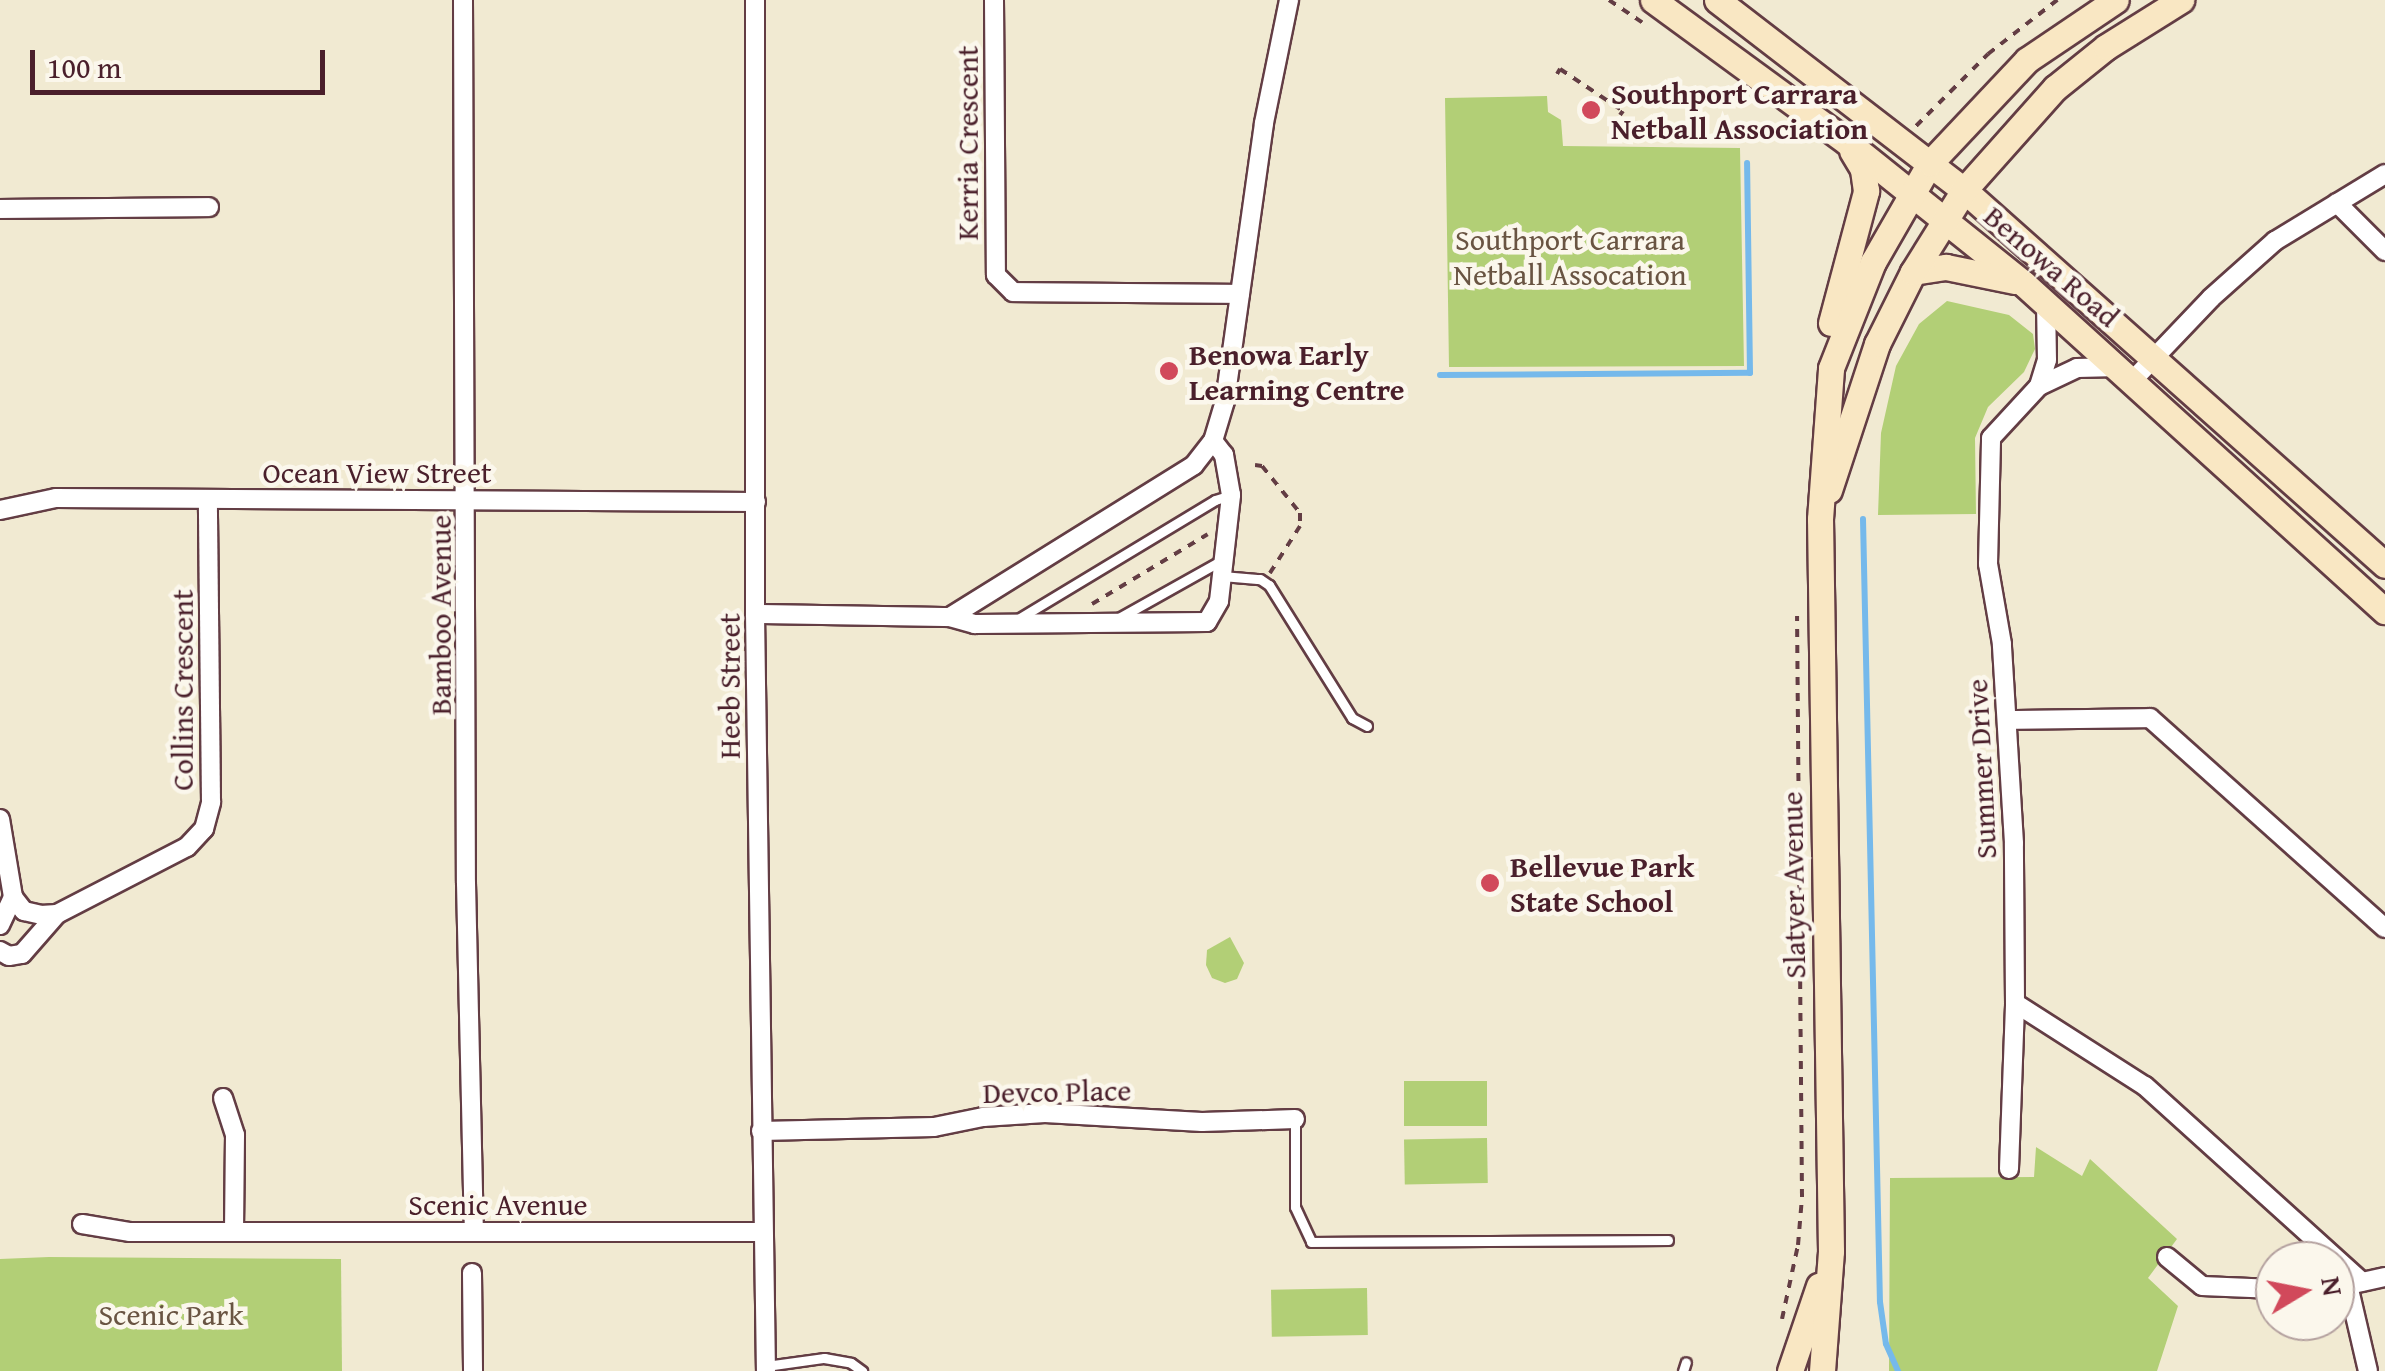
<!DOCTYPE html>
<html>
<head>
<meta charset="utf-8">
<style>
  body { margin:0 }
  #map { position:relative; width:2385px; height:1371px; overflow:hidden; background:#f1ead2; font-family:"Gentium Book Plus",serif }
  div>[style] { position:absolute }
  .green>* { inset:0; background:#b2cf76; transform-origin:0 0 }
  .stream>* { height:6px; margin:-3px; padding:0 3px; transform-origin:3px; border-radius:3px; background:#75b9eb }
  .path>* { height:4px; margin-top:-2px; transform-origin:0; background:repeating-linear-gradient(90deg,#633d44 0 8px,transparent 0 16px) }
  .roads { filter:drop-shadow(2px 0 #633d44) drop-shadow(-2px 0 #633d44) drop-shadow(0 2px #633d44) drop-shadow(0 -2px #633d44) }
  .service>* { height:9px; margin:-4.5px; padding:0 4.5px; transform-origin:4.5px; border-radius:4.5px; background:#fff }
  .minor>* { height:18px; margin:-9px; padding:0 9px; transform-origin:9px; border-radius:9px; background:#fff }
  .secondary>* { height:25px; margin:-12.5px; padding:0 12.5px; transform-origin:12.5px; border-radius:12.5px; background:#f9e7c3 }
  .dots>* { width:28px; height:28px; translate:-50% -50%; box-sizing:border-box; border:5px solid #fbf7ec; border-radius:50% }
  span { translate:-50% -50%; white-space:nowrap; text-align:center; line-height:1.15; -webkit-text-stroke:9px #fbf7ec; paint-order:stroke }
  .poi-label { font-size:30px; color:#4a1f2b; font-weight:700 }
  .left { translate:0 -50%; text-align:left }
  .street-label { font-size:30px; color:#4a1f2b }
  .park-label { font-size:30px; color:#695442 }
  .north { position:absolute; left:2255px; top:1241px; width:100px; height:100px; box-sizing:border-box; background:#fbf7ec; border:2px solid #b4a19f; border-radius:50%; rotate:80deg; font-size:28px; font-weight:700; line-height:40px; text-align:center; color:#4a1f2b }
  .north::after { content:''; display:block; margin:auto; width:35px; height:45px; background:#d1495b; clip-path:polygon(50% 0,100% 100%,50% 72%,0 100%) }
  .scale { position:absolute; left:30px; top:50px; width:295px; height:45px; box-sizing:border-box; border:5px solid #4a1f2b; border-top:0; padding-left:12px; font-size:30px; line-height:35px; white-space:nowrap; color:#4a1f2b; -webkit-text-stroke:8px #fbf7ec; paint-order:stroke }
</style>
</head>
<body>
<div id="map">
  <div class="green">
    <i style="clip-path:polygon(1547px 96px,1548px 112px,1561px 120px,1563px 146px,1740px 148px,1744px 366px,1449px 367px,1445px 98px)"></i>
    <i style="clip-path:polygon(1947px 301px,2009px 315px,2033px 334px,2035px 349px,2024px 372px,1988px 407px,1975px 438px,1976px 514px,1878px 515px,1881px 433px,1896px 366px,1919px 324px)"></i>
    <i style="clip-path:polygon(1230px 937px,1244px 963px,1237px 979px,1225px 983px,1212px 978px,1206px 965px,1207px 950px)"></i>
    <i style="left:1487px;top:1081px;width:45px;height:83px;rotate:90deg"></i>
    <i style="left:1487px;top:1138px;width:45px;height:83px;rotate:89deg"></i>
    <i style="clip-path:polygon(2036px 1147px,2082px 1176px,2090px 1159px,2177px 1239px,2148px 1278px,2178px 1306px,2157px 1371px,1889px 1371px,1890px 1178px,2034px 1177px)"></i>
    <i style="clip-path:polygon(49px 1257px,341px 1259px,342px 1371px,0 1371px,0 1259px)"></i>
    <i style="left:1367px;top:1288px;width:47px;height:96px;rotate:89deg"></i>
  </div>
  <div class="stream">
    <i style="left:1440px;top:375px;width:310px;rotate:-0.4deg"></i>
    <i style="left:1750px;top:373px;width:210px;rotate:-90.8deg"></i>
    <i style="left:1863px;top:519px;width:783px;rotate:88.76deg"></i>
    <i style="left:1880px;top:1302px;width:42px;rotate:81.9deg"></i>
    <i style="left:1886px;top:1344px;width:30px;rotate:66deg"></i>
  </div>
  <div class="path">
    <i style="left:1609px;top:0;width:40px;rotate:34deg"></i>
    <i style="left:1557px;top:74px;width:6px;rotate:-59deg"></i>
    <i style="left:1560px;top:69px;width:76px;rotate:33.7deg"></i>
    <i style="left:1623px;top:111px;width:5px;rotate:127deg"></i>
    <i style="left:1916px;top:126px;width:102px;rotate:-45deg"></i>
    <i style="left:1988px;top:54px;width:88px;rotate:-38deg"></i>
    <i style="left:1255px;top:465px;width:7px;rotate:8deg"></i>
    <i style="left:1262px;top:466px;width:60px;rotate:51deg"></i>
    <i style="left:1300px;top:513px;width:13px;rotate:90deg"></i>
    <i style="left:1300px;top:526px;width:56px;rotate:122.6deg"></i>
    <i style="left:1092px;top:604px;width:135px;rotate:-31.1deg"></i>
    <i style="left:1782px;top:1319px;width:76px;rotate:-77.8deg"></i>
    <i style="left:1798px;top:1245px;width:48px;rotate:-85.2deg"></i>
    <i style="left:1802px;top:1197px;width:581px;rotate:-90.49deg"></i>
  </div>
  <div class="roads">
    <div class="service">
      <i style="left:1222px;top:576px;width:38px;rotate:5deg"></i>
      <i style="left:1260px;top:579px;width:11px;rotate:34deg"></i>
      <i style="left:1269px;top:585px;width:157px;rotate:58deg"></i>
      <i style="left:1352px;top:718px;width:17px;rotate:28deg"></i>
      <i style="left:1018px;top:619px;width:230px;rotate:-31.1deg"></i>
      <i style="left:1215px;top:500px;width:17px;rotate:-17deg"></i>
      <i style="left:1117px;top:619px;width:123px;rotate:-29.3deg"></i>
      <i style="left:1295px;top:1119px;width:88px;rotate:90deg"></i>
      <i style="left:1295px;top:1207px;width:38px;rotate:65deg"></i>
      <i style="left:1311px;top:1242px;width:357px;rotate:-0.3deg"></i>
      <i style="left:766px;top:1366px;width:59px;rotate:-7.9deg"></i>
      <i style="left:824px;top:1358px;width:27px;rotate:10deg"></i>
      <i style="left:851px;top:1363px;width:14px;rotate:36deg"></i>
      <i style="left:1683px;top:1371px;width:9px;rotate:-72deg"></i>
    </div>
    <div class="minor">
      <i style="left:463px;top:0;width:883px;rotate:89.81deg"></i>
      <i style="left:466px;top:883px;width:348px;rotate:88.7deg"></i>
      <i style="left:755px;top:0;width:614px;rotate:90deg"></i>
      <i style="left:755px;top:614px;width:757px;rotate:89.17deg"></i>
      <i style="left:994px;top:0;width:275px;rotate:89.6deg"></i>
      <i style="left:996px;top:275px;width:24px;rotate:45deg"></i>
      <i style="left:1013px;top:292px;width:227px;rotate:0.5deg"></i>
      <i style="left:2337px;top:203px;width:68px;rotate:45deg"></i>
      <i style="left:0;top:209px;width:209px;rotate:-0.5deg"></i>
      <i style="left:2133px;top:380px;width:113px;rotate:-46.4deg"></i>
      <i style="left:2211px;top:298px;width:86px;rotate:-41.7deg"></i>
      <i style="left:2275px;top:241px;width:129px;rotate:-31.3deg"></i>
      <i style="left:2039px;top:386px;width:27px;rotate:-73deg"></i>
      <i style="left:2047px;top:360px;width:57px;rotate:-91deg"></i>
      <i style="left:0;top:510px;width:57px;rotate:-12.1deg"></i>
      <i style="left:56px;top:498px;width:700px;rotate:0.33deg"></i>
      <i style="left:755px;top:614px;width:195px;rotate:0.9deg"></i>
      <i style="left:950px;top:617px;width:287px;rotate:-31.9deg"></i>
      <i style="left:1194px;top:465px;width:31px;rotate:-52deg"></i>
      <i style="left:1213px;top:441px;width:42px;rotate:-73.3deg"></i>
      <i style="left:1225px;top:401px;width:281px;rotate:-82deg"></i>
      <i style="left:1264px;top:123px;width:126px;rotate:-78.5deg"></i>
      <i style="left:950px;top:617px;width:26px;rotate:16deg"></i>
      <i style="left:975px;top:624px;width:232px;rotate:-0.5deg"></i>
      <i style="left:1207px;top:622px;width:24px;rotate:-60deg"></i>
      <i style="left:1219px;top:601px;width:107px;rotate:-83.5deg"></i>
      <i style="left:1231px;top:495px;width:41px;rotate:-99.9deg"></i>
      <i style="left:1224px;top:455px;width:18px;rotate:-128deg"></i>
      <i style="left:2007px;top:720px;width:143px;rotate:-0.8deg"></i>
      <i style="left:2150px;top:718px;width:315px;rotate:41.8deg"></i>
      <i style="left:0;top:819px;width:79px;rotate:80.5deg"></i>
      <i style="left:13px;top:897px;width:18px;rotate:52deg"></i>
      <i style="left:24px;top:911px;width:17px;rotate:13deg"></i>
      <i style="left:41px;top:915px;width:16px;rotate:-4deg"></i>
      <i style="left:57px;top:914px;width:146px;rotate:-27.3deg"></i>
      <i style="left:187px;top:847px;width:25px;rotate:-47deg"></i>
      <i style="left:204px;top:829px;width:28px;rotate:-75deg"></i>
      <i style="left:211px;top:802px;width:303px;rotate:-90.6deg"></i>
      <i style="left:0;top:925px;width:31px;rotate:-65deg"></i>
      <i style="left:0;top:951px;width:10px;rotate:29deg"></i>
      <i style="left:9px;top:956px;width:13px;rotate:-9deg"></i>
      <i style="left:22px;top:954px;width:53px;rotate:-48.8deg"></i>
      <i style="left:2015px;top:1003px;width:154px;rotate:32.6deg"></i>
      <i style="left:2145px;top:1086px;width:292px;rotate:42.1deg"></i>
      <i style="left:223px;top:1098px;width:39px;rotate:72deg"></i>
      <i style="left:235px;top:1135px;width:97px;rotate:90.6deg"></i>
      <i style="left:761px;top:1131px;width:173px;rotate:-1.3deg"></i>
      <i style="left:934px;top:1127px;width:50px;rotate:-11.5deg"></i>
      <i style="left:983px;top:1117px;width:62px;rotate:-3.7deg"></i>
      <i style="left:1045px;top:1113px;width:157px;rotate:3.3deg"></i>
      <i style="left:1202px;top:1122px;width:93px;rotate:-1.8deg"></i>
      <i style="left:2009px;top:1169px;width:166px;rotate:-87.9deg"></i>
      <i style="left:2015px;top:1003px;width:160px;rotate:-90.4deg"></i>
      <i style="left:2014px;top:843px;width:199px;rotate:-93.5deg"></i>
      <i style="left:2002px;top:644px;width:81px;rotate:-99.9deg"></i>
      <i style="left:1988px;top:564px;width:126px;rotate:-88.6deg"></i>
      <i style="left:1991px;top:438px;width:71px;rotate:-47.3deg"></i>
      <i style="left:2039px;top:386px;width:42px;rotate:-25.3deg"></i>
      <i style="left:2077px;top:368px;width:41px;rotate:-1.4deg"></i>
      <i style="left:82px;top:1224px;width:49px;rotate:9.5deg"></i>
      <i style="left:130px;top:1232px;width:632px"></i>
      <i style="left:2167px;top:1257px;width:45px;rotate:39.6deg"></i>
      <i style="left:2202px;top:1286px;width:73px;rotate:2.4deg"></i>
      <i style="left:472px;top:1273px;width:98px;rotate:89.4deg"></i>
      <i style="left:2348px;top:1285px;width:88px;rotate:76.9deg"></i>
      <i style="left:2335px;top:1288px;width:51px;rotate:-12.4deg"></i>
    </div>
    <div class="secondary">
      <i style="left:1653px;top:0;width:240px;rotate:36.2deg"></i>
      <i style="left:1847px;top:142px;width:227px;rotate:38.7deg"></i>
      <i style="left:2024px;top:284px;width:487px;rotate:42.2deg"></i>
      <i style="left:1717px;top:0;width:312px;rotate:37.6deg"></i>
      <i style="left:1964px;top:190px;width:564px;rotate:41.69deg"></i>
      <i style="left:1913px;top:272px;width:33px;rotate:-9deg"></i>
      <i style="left:1946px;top:267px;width:70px;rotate:11.5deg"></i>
      <i style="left:1831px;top:323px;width:137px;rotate:-75.1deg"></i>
      <i style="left:1866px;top:191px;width:22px;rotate:-98deg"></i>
      <i style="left:1863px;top:169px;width:21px;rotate:-121deg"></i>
      <i style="left:1829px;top:490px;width:154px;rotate:-71.8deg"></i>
      <i style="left:1877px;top:344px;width:80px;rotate:-63.4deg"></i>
      <i style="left:1913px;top:272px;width:97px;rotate:-58.1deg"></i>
      <i style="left:1964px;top:190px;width:137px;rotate:-48.3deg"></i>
      <i style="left:2055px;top:88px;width:65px;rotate:-38.8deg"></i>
      <i style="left:2106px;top:47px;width:89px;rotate:-32.1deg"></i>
      <i style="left:1790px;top:1371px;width:90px;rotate:-71.2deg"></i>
      <i style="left:1822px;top:1371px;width:120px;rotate:-85.7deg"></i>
      <i style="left:1831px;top:1251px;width:732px;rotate:-90.86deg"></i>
      <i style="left:1820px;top:519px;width:151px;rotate:-85.8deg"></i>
      <i style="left:1831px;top:368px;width:114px;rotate:-68.4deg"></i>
      <i style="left:1873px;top:262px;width:114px;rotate:-60.1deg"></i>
      <i style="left:1930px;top:163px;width:141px;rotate:-46.7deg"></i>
      <i style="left:2027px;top:60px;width:107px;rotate:-34deg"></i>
    </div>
  </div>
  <div class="dots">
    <i style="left:1591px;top:110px;background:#d1495b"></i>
    <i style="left:1169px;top:371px;background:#d1495b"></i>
    <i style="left:1490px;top:883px;background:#d1495b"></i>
  </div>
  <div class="poi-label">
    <span class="left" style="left:1611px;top:110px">Southport Carrara<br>Netball Association</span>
    <span class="left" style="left:1189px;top:371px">Benowa Early<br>Learning Centre</span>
    <span class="left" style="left:1510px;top:883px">Bellevue Park<br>State School</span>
  </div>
  <div class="street-label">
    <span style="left:967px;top:143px;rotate:-90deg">Kerria Crescent</span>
    <span style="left:2052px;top:266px;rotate:41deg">Benowa Road</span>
    <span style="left:377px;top:472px">Ocean View Street</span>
    <span style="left:440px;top:615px;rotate:-90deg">Bamboo Avenue</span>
    <span style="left:729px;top:686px;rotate:-90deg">Heeb Street</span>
    <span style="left:182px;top:690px;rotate:-90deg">Collins Crescent</span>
    <span style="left:1981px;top:769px;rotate:-93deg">Summer Drive</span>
    <span style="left:1793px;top:885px;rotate:-91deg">Slatyer Avenue</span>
    <span style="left:1057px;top:1091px;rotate:-1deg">Devco Place</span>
    <span style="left:498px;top:1204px">Scenic Avenue</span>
  </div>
  <div class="park-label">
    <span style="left:1570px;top:256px">Southport Carrara<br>Netball Assocation</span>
    <span style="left:171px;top:1314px">Scenic Park</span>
  </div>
  <div class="north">N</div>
  <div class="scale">100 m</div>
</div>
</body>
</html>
